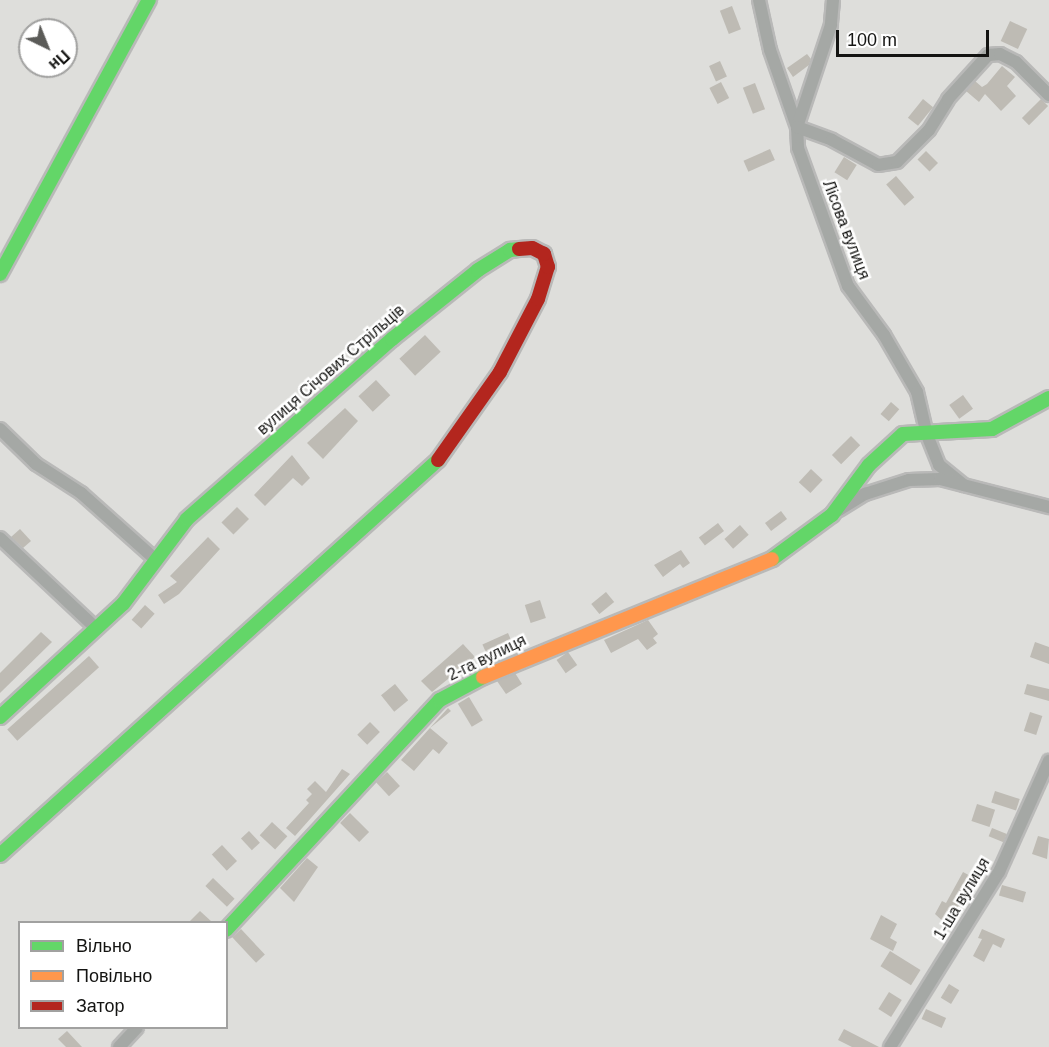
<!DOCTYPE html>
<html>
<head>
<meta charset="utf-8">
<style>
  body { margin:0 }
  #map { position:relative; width:1049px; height:1047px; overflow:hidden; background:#dededb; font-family:Arial,sans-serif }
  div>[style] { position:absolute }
  .building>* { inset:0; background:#bebbb4; transform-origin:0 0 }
  .roads { filter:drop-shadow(2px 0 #b9b9b8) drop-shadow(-2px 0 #b9b9b8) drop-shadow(0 2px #b9b9b8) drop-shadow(0 -2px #b9b9b8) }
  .street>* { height:12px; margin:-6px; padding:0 6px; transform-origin:6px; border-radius:6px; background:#a5a8a5 }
  .fast>* { height:14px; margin:-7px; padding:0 7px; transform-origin:7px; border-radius:7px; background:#63d668 }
  .slow>* { height:14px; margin:-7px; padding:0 7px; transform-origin:7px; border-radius:7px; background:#ff974d }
  .jam>* { height:14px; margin:-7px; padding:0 7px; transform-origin:7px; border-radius:7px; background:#b3261e }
  span { translate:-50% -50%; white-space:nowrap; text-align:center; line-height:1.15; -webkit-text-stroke:5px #fff; paint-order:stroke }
  .street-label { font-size:16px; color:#141412 }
  .legend { position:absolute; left:18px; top:921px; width:210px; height:108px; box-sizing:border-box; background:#fff; border:2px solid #a1a1a0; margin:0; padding:8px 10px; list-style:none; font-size:18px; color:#141412 }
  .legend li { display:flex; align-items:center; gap:12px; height:30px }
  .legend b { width:30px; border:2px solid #a1a1a0 }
  .north { position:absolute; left:18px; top:18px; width:60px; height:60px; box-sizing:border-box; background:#fff; border:2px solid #a1a1a0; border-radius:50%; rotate:137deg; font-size:16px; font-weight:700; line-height:24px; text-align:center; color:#141412 }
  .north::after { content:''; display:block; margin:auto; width:21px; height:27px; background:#5b5b58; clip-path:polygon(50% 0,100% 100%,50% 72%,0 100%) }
  .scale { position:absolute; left:836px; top:30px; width:153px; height:27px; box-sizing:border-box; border:3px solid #141412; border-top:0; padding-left:8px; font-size:18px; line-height:21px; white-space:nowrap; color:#141412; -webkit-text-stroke:4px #fff; paint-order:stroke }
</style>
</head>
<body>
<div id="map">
  <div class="building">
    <i style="left:732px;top:6px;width:25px;height:13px;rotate:69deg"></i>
    <i style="left:1010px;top:21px;width:19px;height:22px;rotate:25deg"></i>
    <i style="clip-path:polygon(807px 54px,811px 59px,809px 65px,793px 77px,787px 68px)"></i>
    <i style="left:720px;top:61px;width:17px;height:12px;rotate:66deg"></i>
    <i style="clip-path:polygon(1002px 66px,1015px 77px,1007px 86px,1016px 96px,1001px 111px,985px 94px,979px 102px,966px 91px,975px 81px,982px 87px,987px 84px)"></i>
    <i style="left:721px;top:82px;width:18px;height:13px;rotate:63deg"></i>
    <i style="left:755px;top:83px;width:28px;height:13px;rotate:69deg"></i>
    <i style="left:923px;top:99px;width:13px;height:24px;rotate:39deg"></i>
    <i style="left:1041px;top:99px;width:10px;height:27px;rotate:45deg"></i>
    <i style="left:770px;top:149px;width:12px;height:29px;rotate:66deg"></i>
    <i style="left:926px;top:151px;width:17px;height:12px;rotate:45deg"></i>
    <i style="left:844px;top:157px;width:15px;height:18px;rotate:32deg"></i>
    <i style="left:896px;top:176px;width:28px;height:13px;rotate:49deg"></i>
    <i style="left:425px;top:335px;width:23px;height:35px;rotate:47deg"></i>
    <i style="left:376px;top:380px;width:21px;height:24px;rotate:47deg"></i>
    <i style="left:963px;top:395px;width:17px;height:17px;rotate:54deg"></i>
    <i style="left:891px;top:402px;width:11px;height:16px;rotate:41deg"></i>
    <i style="clip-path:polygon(345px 408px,358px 421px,323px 459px,307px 443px)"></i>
    <i style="left:851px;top:436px;width:13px;height:27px;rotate:45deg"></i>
    <i style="clip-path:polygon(292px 455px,310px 478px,302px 486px,293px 478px,265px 506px,254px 495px)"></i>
    <i style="left:811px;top:469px;width:16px;height:18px;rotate:43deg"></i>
    <i style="left:237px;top:507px;width:17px;height:22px;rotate:45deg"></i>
    <i style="left:781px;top:511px;width:10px;height:20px;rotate:53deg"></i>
    <i style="left:718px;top:523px;width:10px;height:24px;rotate:53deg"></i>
    <i style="left:740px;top:525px;width:13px;height:21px;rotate:48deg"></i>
    <i style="clip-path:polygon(20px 529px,31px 541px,23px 548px,11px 537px)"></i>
    <i style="clip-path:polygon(208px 537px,220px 549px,179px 594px,164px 604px,158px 595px,177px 582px,170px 576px)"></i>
    <i style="clip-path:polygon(681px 550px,690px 563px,683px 568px,680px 564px,663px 577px,654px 565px)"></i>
    <i style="left:606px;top:592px;width:13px;height:19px;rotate:51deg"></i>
    <i style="left:540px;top:600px;width:19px;height:16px;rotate:72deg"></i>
    <i style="left:145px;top:605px;width:13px;height:20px;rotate:42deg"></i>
    <i style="clip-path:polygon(648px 620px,658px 634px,653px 638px,657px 643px,647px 650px,638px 639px,611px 653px,604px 640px)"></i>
    <i style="clip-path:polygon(41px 632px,52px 642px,0 693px,0 673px)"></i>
    <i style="left:508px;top:633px;width:12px;height:28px;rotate:66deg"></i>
    <i style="clip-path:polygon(1035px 642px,1049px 647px,1049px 664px,1030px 657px)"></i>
    <i style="clip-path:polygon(463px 644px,475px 657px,432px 692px,421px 681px)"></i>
    <i style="left:568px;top:652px;width:16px;height:14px;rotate:55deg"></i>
    <i style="left:89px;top:656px;width:15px;height:110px;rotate:48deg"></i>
    <i style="clip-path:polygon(515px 673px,522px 684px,506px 694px,497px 681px)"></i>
    <i style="left:395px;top:684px;width:21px;height:18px;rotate:51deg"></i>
    <i style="clip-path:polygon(1027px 684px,1049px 689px,1049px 701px,1024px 694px)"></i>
    <i style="left:469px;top:697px;width:27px;height:13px;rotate:59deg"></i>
    <i style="clip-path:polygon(448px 708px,451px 711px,430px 728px,448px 743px,439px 754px,433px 749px,414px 771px,401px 760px)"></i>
    <i style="left:1030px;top:712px;width:13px;height:20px;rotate:18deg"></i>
    <i style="left:370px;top:722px;width:14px;height:18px;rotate:45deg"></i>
    <i style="clip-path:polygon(342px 769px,350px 774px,295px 836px,286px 828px,309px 803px,306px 800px,312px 794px,307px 789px,315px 781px,326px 792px)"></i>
    <i style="left:387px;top:772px;width:19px;height:15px;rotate:47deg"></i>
    <i style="left:995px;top:791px;width:26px;height:12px;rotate:18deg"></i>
    <i style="left:977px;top:804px;width:19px;height:18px;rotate:18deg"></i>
    <i style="left:350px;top:813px;width:27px;height:14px;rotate:45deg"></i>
    <i style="left:272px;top:822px;width:21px;height:18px;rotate:43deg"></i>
    <i style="left:992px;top:828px;width:16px;height:9px;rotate:22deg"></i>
    <i style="left:249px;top:831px;width:16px;height:11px;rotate:47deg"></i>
    <i style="clip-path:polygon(1038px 836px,1049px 839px,1047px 859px,1032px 854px)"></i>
    <i style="left:222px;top:845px;width:22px;height:14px;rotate:47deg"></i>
    <i style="clip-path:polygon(307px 858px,318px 867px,294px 902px,280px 888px)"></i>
    <i style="clip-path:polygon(963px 872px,976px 879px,948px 926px,935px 914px,942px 901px,946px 903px)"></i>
    <i style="left:213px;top:878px;width:30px;height:11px;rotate:44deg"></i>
    <i style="left:1002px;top:885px;width:25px;height:11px;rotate:16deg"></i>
    <i style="clip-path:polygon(200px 911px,212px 922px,189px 922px)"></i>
    <i style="clip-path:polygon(881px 915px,897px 924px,890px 938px,897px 942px,893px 951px,870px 939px)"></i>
    <i style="left:241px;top:929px;width:35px;height:12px;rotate:47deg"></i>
    <i style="clip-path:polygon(982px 929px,1005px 939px,1001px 948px,993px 944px,984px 962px,973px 956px,982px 939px,978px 938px)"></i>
    <i style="left:890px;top:951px;width:36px;height:18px;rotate:32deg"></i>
    <i style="left:949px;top:984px;width:12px;height:16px;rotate:31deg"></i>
    <i style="left:889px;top:992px;width:15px;height:20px;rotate:32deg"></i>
    <i style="left:926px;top:1009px;width:22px;height:11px;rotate:24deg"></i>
    <i style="clip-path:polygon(844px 1029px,879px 1047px,852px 1047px,838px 1040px)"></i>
    <i style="clip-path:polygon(67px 1031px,82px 1047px,66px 1047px,58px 1039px)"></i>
  </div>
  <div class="roads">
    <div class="street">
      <i style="left:759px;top:0;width:51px;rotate:77.6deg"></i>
      <i style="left:770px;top:50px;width:82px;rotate:70.7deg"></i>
      <i style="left:797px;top:127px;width:21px;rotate:87deg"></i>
      <i style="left:798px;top:148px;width:147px;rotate:70.1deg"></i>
      <i style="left:848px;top:286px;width:61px;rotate:53.7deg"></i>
      <i style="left:884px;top:335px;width:66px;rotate:59.9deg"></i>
      <i style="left:917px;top:392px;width:44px;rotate:76.9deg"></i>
      <i style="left:927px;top:435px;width:32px;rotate:68deg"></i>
      <i style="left:939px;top:465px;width:32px;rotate:39deg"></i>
      <i style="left:833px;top:0;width:25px;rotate:95deg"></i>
      <i style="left:831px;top:25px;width:108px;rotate:108.4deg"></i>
      <i style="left:797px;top:127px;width:37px;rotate:20deg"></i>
      <i style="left:832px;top:140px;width:52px;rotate:28.5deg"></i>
      <i style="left:878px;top:165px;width:19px;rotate:-9deg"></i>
      <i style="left:897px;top:162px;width:45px;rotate:-45deg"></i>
      <i style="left:929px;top:130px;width:36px;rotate:-58deg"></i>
      <i style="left:948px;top:99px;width:59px;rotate:-47.7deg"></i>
      <i style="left:988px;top:55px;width:12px;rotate:-5deg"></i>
      <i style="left:1000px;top:54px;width:18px;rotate:27deg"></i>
      <i style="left:1016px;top:62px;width:47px;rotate:45deg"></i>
      <i style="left:0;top:429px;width:50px;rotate:44.2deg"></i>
      <i style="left:36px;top:464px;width:54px;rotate:32.8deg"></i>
      <i style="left:81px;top:493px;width:101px;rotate:41.8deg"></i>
      <i style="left:839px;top:510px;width:31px;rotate:-32deg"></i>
      <i style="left:865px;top:494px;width:46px;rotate:-17.7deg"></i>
      <i style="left:909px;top:480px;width:31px;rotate:-2deg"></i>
      <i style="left:940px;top:479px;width:113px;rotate:14.4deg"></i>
      <i style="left:0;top:538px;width:132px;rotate:43.2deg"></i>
      <i style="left:119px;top:1047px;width:26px;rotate:-47deg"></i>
      <i style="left:890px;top:1047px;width:206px;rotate:-58.1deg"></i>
      <i style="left:999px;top:872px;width:122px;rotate:-65.8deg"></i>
    </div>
    <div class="fast">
      <i style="left:0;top:274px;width:312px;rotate:-61.5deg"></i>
      <i style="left:772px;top:559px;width:74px;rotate:-36.3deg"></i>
      <i style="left:832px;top:515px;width:62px;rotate:-53.5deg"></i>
      <i style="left:869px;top:465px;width:46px;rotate:-42.4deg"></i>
      <i style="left:903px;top:434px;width:89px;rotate:-3.2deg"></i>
      <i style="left:992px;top:429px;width:65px;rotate:-28.5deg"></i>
      <i style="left:0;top:717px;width:167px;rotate:-42.6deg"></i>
      <i style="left:123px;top:604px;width:106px;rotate:-53deg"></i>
      <i style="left:187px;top:519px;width:273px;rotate:-41.3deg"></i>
      <i style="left:392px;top:339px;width:110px;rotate:-38.7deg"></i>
      <i style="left:478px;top:270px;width:38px;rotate:-32deg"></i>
      <i style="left:510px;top:250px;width:9px;rotate:-6deg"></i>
      <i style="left:0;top:855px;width:590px;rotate:-42.04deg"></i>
      <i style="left:226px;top:930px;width:314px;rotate:-47.1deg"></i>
      <i style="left:440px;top:700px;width:49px;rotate:-28.1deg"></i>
    </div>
    <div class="slow">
      <i style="left:483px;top:677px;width:312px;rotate:-22.2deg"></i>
    </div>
    <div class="jam">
      <i style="left:438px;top:460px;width:108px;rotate:-54.8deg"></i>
      <i style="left:500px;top:372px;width:82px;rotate:-62.5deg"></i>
      <i style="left:538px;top:299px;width:34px;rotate:-73deg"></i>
      <i style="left:548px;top:267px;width:14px;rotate:-107deg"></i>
      <i style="left:544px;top:254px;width:13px;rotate:-153deg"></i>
      <i style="left:532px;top:248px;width:13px;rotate:176deg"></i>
    </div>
  </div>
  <div class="street-label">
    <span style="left:846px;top:230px;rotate:69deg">Лісова вулиця</span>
    <span style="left:331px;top:370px;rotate:-41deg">вулиця Січових Стрільців</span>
    <span style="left:487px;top:658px;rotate:-26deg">2-га вулиця</span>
    <span style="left:962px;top:899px;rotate:-59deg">1-ша вулиця</span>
  </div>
  <ul class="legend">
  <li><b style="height:8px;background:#63d668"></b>Вільно</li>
  <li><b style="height:8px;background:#ff974d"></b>Повільно</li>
  <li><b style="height:8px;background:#b3261e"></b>Затор</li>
  </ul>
  <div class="north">Пн</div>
  <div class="scale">100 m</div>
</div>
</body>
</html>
